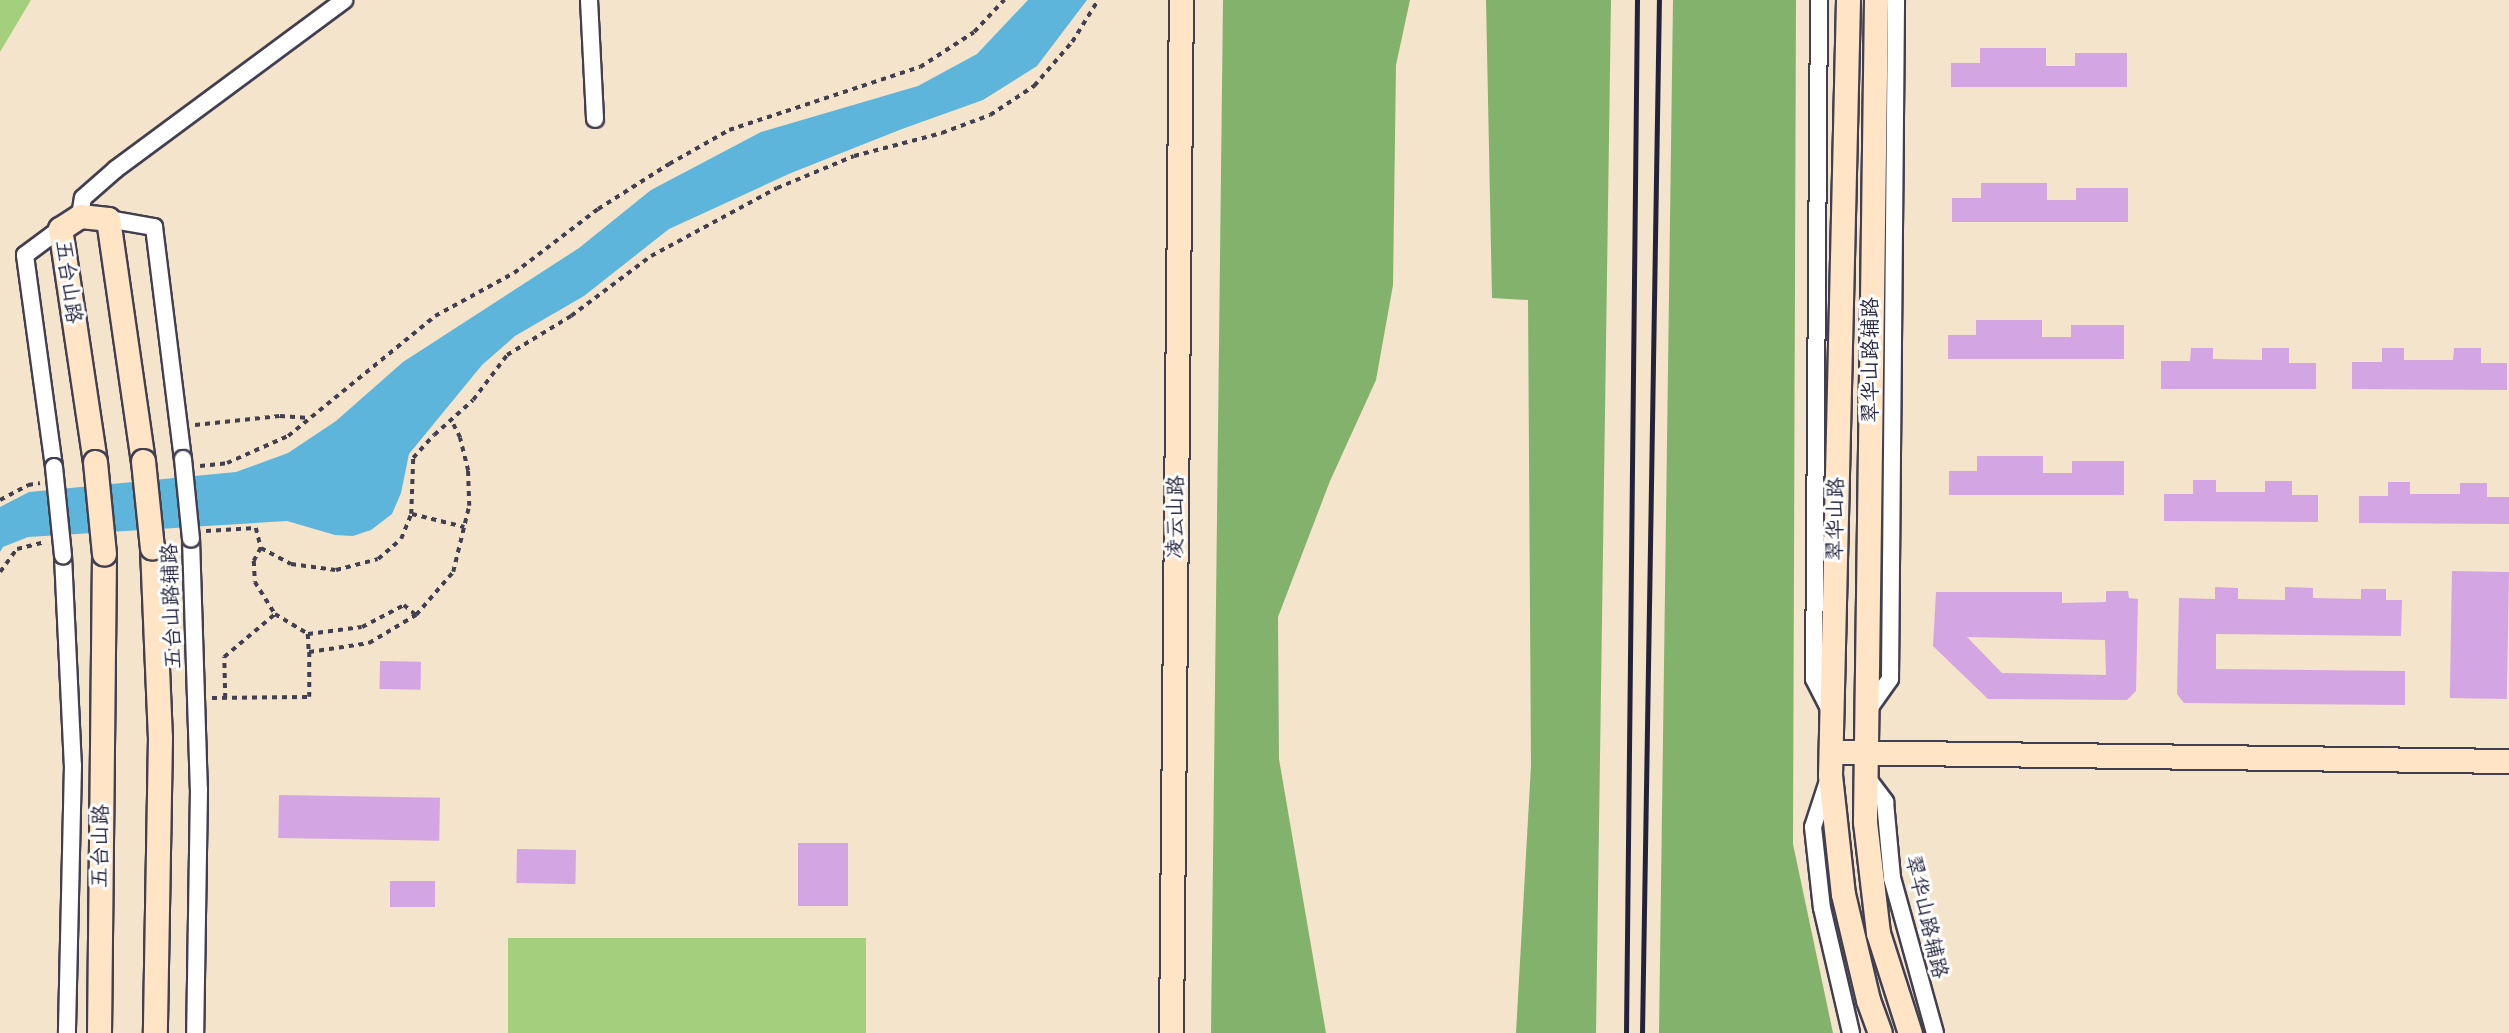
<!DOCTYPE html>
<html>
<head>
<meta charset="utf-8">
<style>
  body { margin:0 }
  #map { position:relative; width:2509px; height:1033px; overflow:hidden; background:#f4e4cb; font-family:Pangolin,"LXGW WenKai TC",sans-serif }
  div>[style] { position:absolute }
  .green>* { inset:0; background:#a4d07d; transform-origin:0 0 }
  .forest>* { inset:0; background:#83b26c }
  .water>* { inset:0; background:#5eb5db }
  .building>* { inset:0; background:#d3a5e2; transform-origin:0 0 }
  .path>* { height:3.5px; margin-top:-1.75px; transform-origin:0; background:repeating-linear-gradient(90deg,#423f51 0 5px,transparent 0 10px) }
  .roads { filter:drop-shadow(2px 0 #423f51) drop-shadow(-2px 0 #423f51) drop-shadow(0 2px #423f51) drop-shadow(0 -2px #423f51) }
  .street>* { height:16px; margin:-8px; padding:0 8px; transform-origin:8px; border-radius:8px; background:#fff }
  .secondary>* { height:23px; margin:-11.5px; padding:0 11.5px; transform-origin:11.5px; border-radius:11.5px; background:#ffe4c6 }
  .rail>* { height:5px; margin:-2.5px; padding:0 2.5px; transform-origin:2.5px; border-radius:2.5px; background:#22223b }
  .bridges { filter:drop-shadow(2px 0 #423f51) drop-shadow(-2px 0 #423f51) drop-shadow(0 2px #423f51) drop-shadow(0 -2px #423f51) }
  .street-bridge>* { height:16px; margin:-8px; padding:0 8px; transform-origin:8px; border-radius:8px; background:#fff }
  .secondary-bridge>* { height:23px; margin:-11.5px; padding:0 11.5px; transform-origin:11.5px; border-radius:11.5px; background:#ffe4c6 }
  span { translate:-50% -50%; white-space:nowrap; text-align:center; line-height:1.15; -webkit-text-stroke:6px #fff; paint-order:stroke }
  .street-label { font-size:21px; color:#22223b }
</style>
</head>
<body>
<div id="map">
  <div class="green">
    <i style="clip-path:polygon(0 0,31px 0,0 52px)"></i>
    <i style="left:508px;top:938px;width:358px;height:95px"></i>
  </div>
  <div class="forest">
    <i style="clip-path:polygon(1223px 0,1410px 0,1396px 65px,1393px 285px,1376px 380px,1330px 481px,1278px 617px,1279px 759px,1326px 1033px,1211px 1033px)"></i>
    <i style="clip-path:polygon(1486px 0,1611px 0,1596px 1033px,1516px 1033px,1531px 766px,1528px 300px,1492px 298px)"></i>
    <i style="clip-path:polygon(1673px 0,1796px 0,1793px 844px,1833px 1033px,1659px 1033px)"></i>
  </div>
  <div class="water">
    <i style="clip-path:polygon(1028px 0,1087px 0,1037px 66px,983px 100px,902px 129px,791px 173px,669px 229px,584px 296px,515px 336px,482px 365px,409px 454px,401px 493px,392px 514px,371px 530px,353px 536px,335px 535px,287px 521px,28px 537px,3px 547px,0 552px,0 507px,29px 492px,236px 472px,288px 453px,336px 421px,403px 362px,579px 248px,651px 190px,761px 132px,918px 86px,977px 54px)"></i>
  </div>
  <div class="building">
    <i style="clip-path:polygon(1980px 48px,2046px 48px,2046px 66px,2075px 66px,2075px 53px,2127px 53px,2127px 87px,1951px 87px,1951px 63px,1980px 63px)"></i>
    <i style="clip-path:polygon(1981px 183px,2047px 183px,2047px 200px,2076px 200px,2076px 188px,2128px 188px,2128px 222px,1952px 222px,1952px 198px,1981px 198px)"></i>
    <i style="clip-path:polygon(1976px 320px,2042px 320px,2042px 337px,2071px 337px,2071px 325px,2124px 325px,2124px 359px,1948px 359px,1948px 335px,1976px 335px)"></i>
    <i style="clip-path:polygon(2191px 348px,2213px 348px,2213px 359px,2262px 360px,2262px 348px,2289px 348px,2289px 363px,2316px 363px,2316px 389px,2161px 389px,2161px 361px,2190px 361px)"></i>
    <i style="clip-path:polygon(2382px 348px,2404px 348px,2404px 360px,2453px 360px,2454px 348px,2481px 348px,2481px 363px,2507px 363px,2507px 390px,2352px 389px,2352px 362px,2382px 362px)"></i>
    <i style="clip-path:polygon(1977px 456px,2043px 456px,2043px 473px,2072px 473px,2072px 461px,2124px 461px,2124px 495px,1949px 495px,1949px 471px,1977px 471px)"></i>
    <i style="clip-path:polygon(2193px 480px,2216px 480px,2216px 492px,2265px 492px,2265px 481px,2292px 481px,2292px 495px,2318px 495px,2318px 522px,2164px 521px,2164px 494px,2193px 494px)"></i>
    <i style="clip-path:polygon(2388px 482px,2410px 482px,2410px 494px,2460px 494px,2460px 483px,2487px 483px,2487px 497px,2509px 497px,2509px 524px,2359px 523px,2359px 496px,2388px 496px)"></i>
    <i style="left:2452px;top:571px;width:57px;height:127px;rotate:1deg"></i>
    <i style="clip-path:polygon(2215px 587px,2238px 588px,2238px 599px,2285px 600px,2285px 587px,2313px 588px,2313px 598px,2361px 599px,2361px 589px,2386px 589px,2386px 600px,2402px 600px,2401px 636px,2216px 634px,2216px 669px,2405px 671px,2405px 705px,2184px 703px,2177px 694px,2179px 598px,2215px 599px)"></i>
    <i style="clip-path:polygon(evenodd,2106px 591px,2128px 591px,2129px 598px,2138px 599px,2136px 691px,2127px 700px,1988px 699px,1933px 646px,1936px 592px,2062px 592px,2062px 603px,2106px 602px,2106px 591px,1967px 637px,2105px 640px,2106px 675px,2002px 673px,1967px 637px)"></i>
    <i style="left:380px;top:661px;width:41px;height:28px;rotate:1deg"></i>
    <i style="left:279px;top:795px;width:161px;height:43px;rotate:1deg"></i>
    <i style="left:798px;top:843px;width:50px;height:63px"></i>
    <i style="left:517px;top:849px;width:59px;height:34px;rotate:1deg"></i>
    <i style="left:390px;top:881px;width:45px;height:26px"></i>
  </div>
  <div class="path">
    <i style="left:195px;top:425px;width:85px;rotate:-6deg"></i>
    <i style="left:280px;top:416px;width:29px;rotate:4deg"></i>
    <i style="left:200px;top:466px;width:27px;rotate:-6deg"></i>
    <i style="left:227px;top:463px;width:67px;rotate:-23.9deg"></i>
    <i style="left:288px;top:436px;width:190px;rotate:-39.2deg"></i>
    <i style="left:435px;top:316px;width:90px;rotate:-28.6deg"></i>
    <i style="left:514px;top:273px;width:106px;rotate:-37.3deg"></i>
    <i style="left:598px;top:209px;width:84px;rotate:-32.4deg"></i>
    <i style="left:669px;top:164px;width:69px;rotate:-29.5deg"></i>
    <i style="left:729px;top:130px;width:201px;rotate:-18.3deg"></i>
    <i style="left:920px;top:67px;width:64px;rotate:-32.9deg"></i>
    <i style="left:974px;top:32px;width:44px;rotate:-46.8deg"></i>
    <i style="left:0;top:500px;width:32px;rotate:-28deg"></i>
    <i style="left:28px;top:485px;width:12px;rotate:-9deg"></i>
    <i style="left:412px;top:514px;width:54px;rotate:14deg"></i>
    <i style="left:206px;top:531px;width:50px;rotate:-3.4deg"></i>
    <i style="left:256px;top:528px;width:21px;rotate:76deg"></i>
    <i style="left:261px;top:548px;width:34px;rotate:28deg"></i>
    <i style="left:291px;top:564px;width:45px;rotate:7.6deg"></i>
    <i style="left:336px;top:570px;width:43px;rotate:-14.7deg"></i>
    <i style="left:378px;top:559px;width:30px;rotate:-41deg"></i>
    <i style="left:401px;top:539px;width:27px;rotate:-68deg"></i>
    <i style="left:411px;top:514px;width:56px;rotate:-88deg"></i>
    <i style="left:413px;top:458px;width:31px;rotate:-48deg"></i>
    <i style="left:434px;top:435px;width:52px;rotate:-41.9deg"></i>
    <i style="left:473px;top:400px;width:56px;rotate:-52.9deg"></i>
    <i style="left:507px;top:355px;width:75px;rotate:-31.4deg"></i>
    <i style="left:571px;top:316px;width:100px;rotate:-36.9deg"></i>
    <i style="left:651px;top:256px;width:143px;rotate:-28.4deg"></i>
    <i style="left:777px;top:188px;width:83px;rotate:-22.6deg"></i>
    <i style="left:854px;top:156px;width:91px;rotate:-14.6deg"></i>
    <i style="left:942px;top:133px;width:51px;rotate:-20.6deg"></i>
    <i style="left:990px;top:115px;width:53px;rotate:-33.4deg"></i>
    <i style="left:1034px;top:86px;width:58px;rotate:-49.2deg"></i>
    <i style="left:1072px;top:42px;width:49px;rotate:-58.2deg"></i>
    <i style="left:261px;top:548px;width:15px;rotate:118deg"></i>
    <i style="left:254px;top:561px;width:21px;rotate:87deg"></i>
    <i style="left:255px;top:582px;width:38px;rotate:58deg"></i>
    <i style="left:0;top:572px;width:29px;rotate:-54deg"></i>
    <i style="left:17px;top:549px;width:29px;rotate:-14deg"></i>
    <i style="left:308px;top:634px;width:18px;rotate:87deg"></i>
    <i style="left:212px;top:698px;width:97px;rotate:-0.6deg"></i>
    <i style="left:309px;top:697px;width:45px;rotate:-90deg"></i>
    <i style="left:309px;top:652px;width:61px;rotate:-8.5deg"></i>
    <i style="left:369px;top:643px;width:55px;rotate:-30.8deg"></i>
    <i style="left:416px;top:615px;width:57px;rotate:-49.3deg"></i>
    <i style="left:453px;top:572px;width:68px;rotate:-76.4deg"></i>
    <i style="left:469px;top:506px;width:35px;rotate:-92deg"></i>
    <i style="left:468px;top:471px;width:34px;rotate:-104deg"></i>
    <i style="left:460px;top:438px;width:20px;rotate:-117deg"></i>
    <i style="left:225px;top:698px;width:41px;rotate:-91.4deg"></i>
    <i style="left:224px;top:657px;width:67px;rotate:-40.1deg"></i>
    <i style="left:275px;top:614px;width:39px;rotate:31deg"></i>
    <i style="left:308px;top:634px;width:54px;rotate:-7.4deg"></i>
    <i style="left:362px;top:627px;width:47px;rotate:-27.6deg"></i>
    <i style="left:404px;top:605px;width:16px;rotate:40deg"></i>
  </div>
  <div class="roads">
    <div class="street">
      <i style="left:589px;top:0;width:119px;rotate:87.1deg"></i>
      <i style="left:1819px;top:0;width:679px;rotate:90.42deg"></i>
      <i style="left:1814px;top:679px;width:33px;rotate:63deg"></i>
      <i style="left:80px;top:216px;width:18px;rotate:-81deg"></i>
      <i style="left:83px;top:198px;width:44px;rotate:-41.3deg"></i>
      <i style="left:116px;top:169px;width:284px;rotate:-36.5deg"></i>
      <i style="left:108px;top:219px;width:47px;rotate:9.9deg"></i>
      <i style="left:154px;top:227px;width:234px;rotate:82.9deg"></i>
      <i style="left:54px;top:467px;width:214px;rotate:-97.8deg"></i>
      <i style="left:25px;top:255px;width:44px;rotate:-36.6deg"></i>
      <i style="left:191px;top:539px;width:250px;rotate:88.2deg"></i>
      <i style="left:199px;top:789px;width:244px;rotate:90.9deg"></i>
      <i style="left:63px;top:556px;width:209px;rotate:87.3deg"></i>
      <i style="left:73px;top:765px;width:268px;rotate:91.3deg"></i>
      <i style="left:1866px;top:713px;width:42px;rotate:-54.8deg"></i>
      <i style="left:1890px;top:679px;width:679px;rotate:-89.49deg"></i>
      <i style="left:1865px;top:775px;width:34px;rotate:53deg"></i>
      <i style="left:1885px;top:802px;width:76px;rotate:84.7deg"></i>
      <i style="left:1892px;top:878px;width:161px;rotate:74.5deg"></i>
      <i style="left:1828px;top:781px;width:48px;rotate:108.1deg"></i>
      <i style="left:1813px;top:827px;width:81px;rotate:83.7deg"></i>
      <i style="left:1822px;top:908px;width:128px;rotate:76.9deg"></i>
    </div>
    <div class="secondary">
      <i style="left:1848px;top:0;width:775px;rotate:91.33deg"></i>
      <i style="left:1830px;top:775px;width:120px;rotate:83.8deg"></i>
      <i style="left:1843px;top:894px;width:109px;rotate:76.7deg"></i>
      <i style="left:1868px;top:1000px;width:35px;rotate:70deg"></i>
      <i style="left:1876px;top:0;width:822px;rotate:90.77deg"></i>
      <i style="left:1865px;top:822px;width:112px;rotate:83.3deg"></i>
      <i style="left:1878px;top:933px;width:105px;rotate:72.3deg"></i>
      <i style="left:95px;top:462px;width:236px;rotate:-98.5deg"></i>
      <i style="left:60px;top:229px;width:24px;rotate:-33deg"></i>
      <i style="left:80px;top:216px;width:28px;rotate:6deg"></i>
      <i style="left:108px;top:219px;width:245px;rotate:81.8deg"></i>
      <i style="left:152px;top:548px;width:189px;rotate:87.6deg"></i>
      <i style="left:160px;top:737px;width:296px;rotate:91deg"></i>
      <i style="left:1832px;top:752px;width:677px;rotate:0.76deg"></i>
      <i style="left:99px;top:1033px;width:479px;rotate:-89.4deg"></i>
      <i style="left:1171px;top:1033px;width:1033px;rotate:-89.45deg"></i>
    </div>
  </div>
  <div class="rail">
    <i style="left:1626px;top:1033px;width:1033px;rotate:-89.39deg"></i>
    <i style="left:1642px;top:1033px;width:1033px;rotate:-89.06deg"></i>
  </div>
  <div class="bridges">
    <div class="street-bridge">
      <i style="left:183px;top:459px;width:80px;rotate:84.3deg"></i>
      <i style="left:54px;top:467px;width:89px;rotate:84.2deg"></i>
    </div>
    <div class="secondary-bridge">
      <i style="left:143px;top:461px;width:87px;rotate:84.1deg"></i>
      <i style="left:95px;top:462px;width:92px;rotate:84.4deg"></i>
    </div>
  </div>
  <div class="street-label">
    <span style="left:68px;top:282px;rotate:82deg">五台山路</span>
    <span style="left:1871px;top:360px;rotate:-90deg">翠华山路辅路</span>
    <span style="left:1176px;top:517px;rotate:-89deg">凌云山路</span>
    <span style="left:1836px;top:519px;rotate:-89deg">翠华山路</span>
    <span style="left:172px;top:606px;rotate:-92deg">五台山路辅路</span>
    <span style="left:101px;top:846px;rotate:-89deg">五台山路</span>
    <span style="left:1926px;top:917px;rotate:77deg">翠华山路辅路</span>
  </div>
</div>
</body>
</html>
